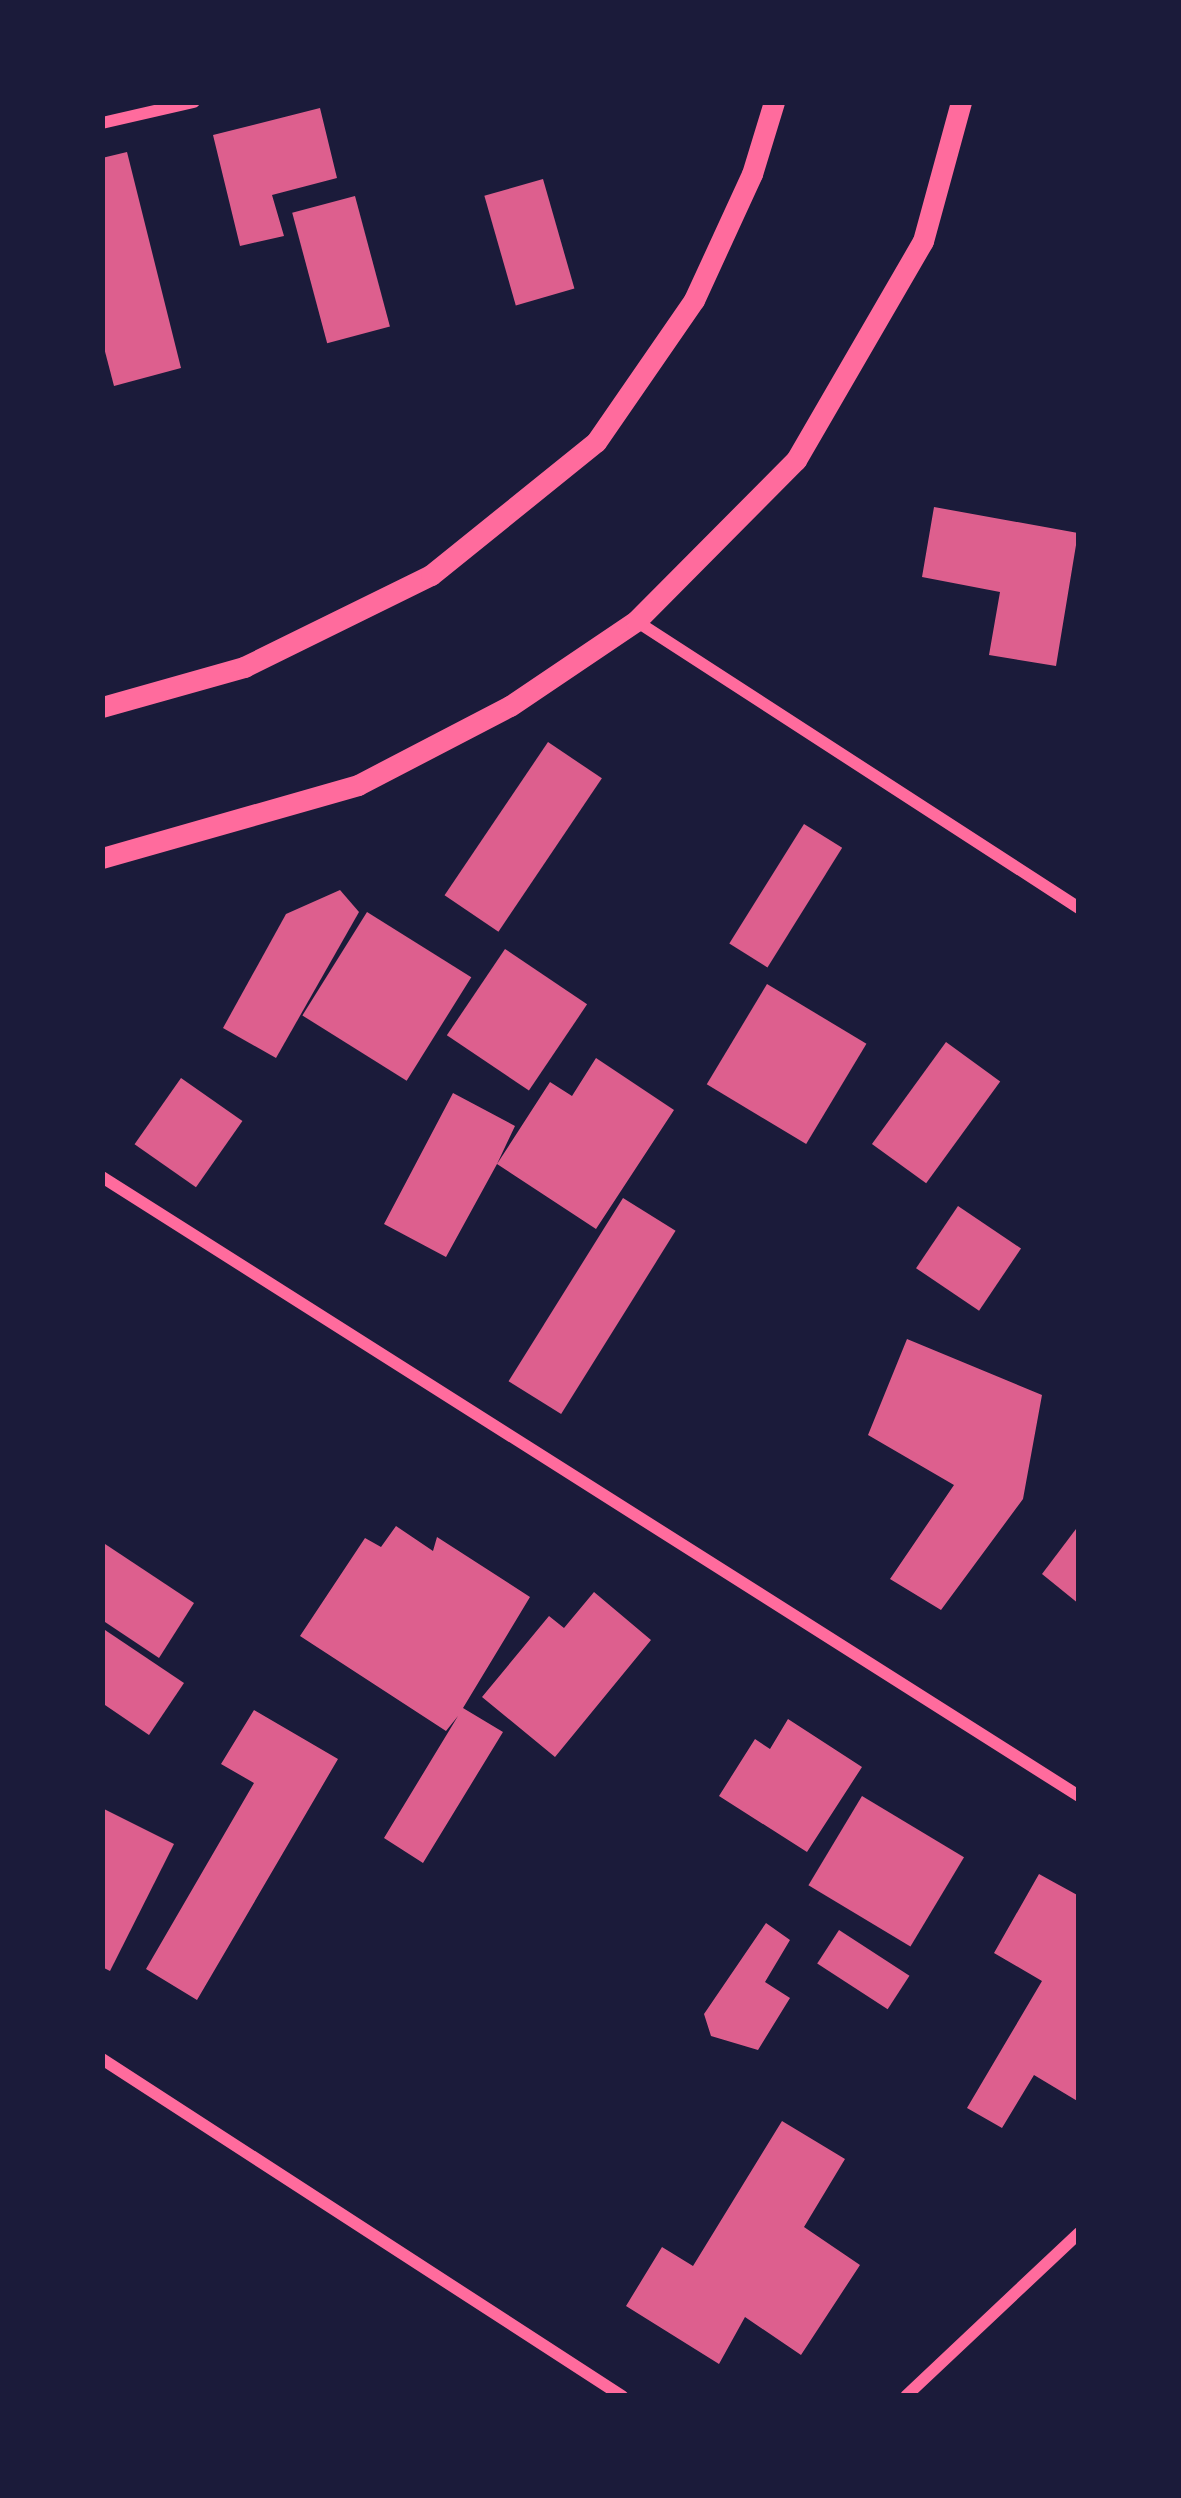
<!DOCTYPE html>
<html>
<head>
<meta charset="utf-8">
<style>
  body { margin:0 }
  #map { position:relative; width:1181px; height:2498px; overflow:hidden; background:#1b1b3a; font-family:Ubuntu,sans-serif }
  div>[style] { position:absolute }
  .building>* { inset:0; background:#dd5f8e; transform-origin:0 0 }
  .minor>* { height:12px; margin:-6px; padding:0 6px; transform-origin:6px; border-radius:6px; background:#ff6b9d }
  .tertiary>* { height:21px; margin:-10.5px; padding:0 10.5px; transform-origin:10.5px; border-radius:10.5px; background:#ff6b9d }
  span { translate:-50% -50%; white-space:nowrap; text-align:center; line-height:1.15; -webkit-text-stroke:12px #1b1b3a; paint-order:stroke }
  .frame { position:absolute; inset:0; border:105px solid #1b1b3a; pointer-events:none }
</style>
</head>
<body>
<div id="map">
  <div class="building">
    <i style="clip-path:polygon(320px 108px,337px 178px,272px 195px,284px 236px,240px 246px,213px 135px)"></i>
    <i style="clip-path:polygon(127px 152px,181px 368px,114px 386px,102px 340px,102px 158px)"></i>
    <i style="left:543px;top:179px;width:114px;height:61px;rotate:74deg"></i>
    <i style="left:355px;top:196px;width:135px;height:65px;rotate:75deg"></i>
    <i style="clip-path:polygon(934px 507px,1078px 533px,1056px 666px,989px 655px,1000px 592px,922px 577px)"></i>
    <i style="left:548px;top:742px;width:65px;height:185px;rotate:34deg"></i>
    <i style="left:804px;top:824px;width:45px;height:141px;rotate:32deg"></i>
    <i style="clip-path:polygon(340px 890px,359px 912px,276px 1058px,223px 1028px,286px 914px)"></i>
    <i style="left:367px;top:912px;width:123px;height:122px;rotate:32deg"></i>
    <i style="left:505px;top:949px;width:99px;height:104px;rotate:34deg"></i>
    <i style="left:767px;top:984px;width:116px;height:117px;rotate:31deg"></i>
    <i style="left:946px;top:1042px;width:67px;height:126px;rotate:36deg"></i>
    <i style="clip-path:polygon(596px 1058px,674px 1110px,596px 1229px,497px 1164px,446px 1257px,384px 1224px,453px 1093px,515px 1126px,497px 1164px,550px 1082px,572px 1096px)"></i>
    <i style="left:181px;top:1078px;width:75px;height:81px;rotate:35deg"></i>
    <i style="left:623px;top:1198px;width:62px;height:216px;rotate:32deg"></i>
    <i style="left:958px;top:1206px;width:76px;height:75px;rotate:34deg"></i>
    <i style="clip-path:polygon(907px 1339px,1042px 1395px,1023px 1499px,941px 1610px,890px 1579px,954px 1485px,868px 1435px)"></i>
    <i style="clip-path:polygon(1079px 1525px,1079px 1604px,1042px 1574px)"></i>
    <i style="clip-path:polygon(396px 1526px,433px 1551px,437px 1537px,530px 1597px,463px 1708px,503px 1732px,423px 1863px,384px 1838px,458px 1716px,446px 1731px,300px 1636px,365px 1538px,381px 1547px)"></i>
    <i style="clip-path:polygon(102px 1542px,194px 1603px,159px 1658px,102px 1620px)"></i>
    <i style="clip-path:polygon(594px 1592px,651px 1640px,555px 1757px,482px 1697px,549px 1616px,564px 1628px)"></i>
    <i style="clip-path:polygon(102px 1628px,184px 1683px,149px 1735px,102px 1703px)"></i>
    <i style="clip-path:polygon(254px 1710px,338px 1759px,197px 2000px,146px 1969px,254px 1783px,221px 1764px)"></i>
    <i style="clip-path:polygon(788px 1719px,862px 1767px,807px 1852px,719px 1796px,755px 1739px,770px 1749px)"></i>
    <i style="left:862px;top:1796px;width:119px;height:104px;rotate:31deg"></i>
    <i style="clip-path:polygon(102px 1808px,174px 1844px,110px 1971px,102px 1967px)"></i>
    <i style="clip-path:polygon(1039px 1874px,1079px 1896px,1079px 2102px,1034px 2075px,1002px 2128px,967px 2108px,1042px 1981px,994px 1953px)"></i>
    <i style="clip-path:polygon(766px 1923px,790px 1940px,765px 1982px,790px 1998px,758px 2050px,711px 2036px,704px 2014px)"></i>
    <i style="left:839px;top:1930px;width:84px;height:40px;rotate:33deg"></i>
    <i style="clip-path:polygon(782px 2121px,845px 2159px,804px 2227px,860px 2265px,801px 2355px,745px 2317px,719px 2364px,626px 2306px,662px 2247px,693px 2266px)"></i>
  </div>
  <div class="minor">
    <i style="left:102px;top:123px;width:94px;rotate:-12.9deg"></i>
    <i style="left:636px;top:621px;width:528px;rotate:32.94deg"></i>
    <i style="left:102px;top:1177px;width:1157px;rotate:32.36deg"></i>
    <i style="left:102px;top:2059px;width:620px;rotate:32.95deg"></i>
    <i style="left:906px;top:2396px;width:238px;rotate:-43.3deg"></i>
  </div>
  <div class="tertiary">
    <i style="left:102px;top:707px;width:148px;rotate:-15.7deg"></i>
    <i style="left:244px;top:667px;width:208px;rotate:-26.2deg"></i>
    <i style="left:431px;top:575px;width:212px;rotate:-38.9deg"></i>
    <i style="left:596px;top:442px;width:173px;rotate:-55.4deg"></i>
    <i style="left:694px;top:300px;width:139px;rotate:-65.3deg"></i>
    <i style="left:752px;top:174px;width:75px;rotate:-73deg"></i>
    <i style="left:102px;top:858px;width:266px;rotate:-15.9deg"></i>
    <i style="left:358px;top:785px;width:171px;rotate:-27.5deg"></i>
    <i style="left:510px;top:706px;width:152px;rotate:-34deg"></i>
    <i style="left:636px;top:621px;width:227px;rotate:-45.2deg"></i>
    <i style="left:796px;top:460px;width:253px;rotate:-59.9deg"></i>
    <i style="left:923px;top:241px;width:144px;rotate:-74.7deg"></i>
  </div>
  <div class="frame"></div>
</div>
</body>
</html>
